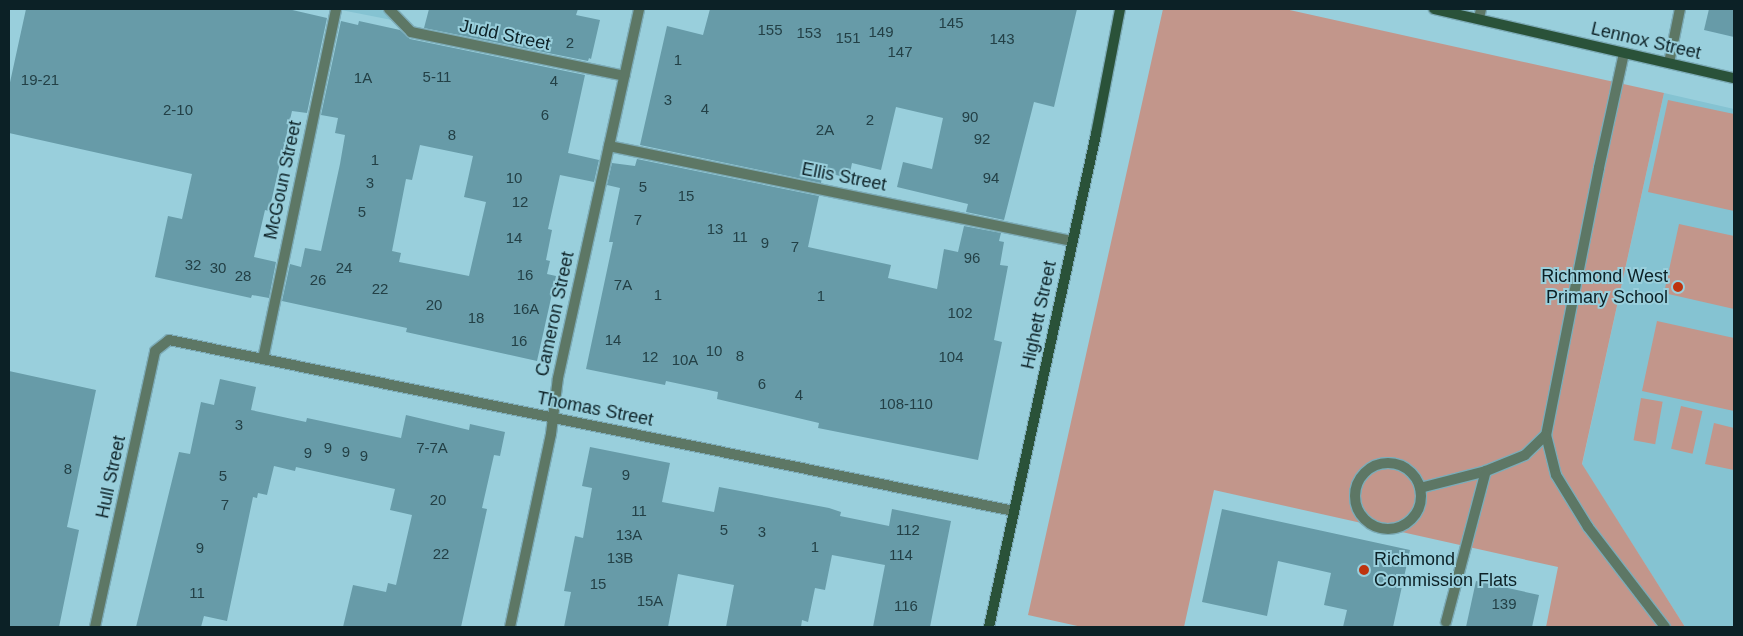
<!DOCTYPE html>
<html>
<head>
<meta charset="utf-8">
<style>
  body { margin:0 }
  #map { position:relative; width:1743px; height:636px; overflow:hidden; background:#99cfdc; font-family:Arial,sans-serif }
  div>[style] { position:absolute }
  .built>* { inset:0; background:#85c3d2 }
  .green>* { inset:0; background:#c2968b; transform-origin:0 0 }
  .building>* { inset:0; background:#679ba8 }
  .roads { filter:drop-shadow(1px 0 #7dacb8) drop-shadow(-1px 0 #7dacb8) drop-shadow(0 1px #7dacb8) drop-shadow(0 -1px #7dacb8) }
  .street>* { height:10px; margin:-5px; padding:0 5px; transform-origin:5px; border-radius:5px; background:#5d7765 }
  .street>.ring { margin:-5px; padding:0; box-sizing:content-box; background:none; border:10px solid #5d7765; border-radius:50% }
  .secondary>* { height:10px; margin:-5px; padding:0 5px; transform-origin:5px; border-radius:5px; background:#2a5239 }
  .dots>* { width:14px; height:14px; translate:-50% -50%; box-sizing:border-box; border:2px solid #99cfdc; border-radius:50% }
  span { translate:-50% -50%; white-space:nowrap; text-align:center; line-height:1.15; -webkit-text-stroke:4px #99cfdc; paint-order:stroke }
  .number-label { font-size:15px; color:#234046 }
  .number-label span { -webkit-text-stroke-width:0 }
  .street-label { font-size:18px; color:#0c2126 }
  .poi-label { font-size:18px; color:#0c2126 }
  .right { translate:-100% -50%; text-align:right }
  .left { translate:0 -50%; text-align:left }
  .frame { position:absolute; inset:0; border:10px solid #0c2126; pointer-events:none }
</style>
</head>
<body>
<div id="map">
  <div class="built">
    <i style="clip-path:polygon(336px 9px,399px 9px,397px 21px)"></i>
    <i style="clip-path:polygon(1664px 93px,1734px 109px,1734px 627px,1685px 627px,1582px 465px)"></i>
  </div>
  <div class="green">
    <i style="clip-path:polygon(1163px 9px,1285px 9px,1664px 93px,1582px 464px,1685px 627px,1546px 627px,1558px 567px,1214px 490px,1184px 627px,1082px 627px,1028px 615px)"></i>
    <i style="clip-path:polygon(1668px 100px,1734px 114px,1734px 211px,1648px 192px)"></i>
    <i style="clip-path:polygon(1679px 224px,1734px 236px,1734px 309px,1664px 293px)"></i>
    <i style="clip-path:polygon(1657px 321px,1734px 338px,1734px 411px,1642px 391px)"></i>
    <i style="left:1641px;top:398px;width:22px;height:43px;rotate:10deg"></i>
    <i style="left:1681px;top:406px;width:22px;height:44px;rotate:13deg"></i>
    <i style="clip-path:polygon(1714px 423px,1734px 428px,1734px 470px,1705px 464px)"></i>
  </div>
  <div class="building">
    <i style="clip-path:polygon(26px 9px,288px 9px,327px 18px,307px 113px,292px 111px,269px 211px,265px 210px,254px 257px,276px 262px,269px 298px,252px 295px,251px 298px,155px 277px,168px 216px,182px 219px,192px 174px,9px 133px,9px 87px)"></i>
    <i style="clip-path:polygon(429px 9px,578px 9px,576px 15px,600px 20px,591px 59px,589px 58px,588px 61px,424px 28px)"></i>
    <i style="clip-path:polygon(710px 9px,1077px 9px,1054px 107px,1034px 102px,1004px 220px,966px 212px,968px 204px,897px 187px,903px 162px,932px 169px,943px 118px,896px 107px,881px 170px,852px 163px,849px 178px,823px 172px,821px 183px,640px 145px,667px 26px,703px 35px)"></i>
    <i style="clip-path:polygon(1709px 9px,1734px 9px,1734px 37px,1704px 30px)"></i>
    <i style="clip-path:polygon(evenodd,341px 21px,358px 25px,359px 21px,400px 30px,410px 39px,585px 75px,568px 153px,599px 160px,594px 182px,560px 175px,548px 229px,552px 230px,546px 260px,550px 261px,547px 274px,556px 276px,537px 361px,406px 332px,407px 328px,282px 301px,290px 264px,301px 267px,305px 248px,321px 251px,340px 164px,345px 135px,335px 133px,338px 118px,321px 115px,341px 21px,420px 145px,473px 156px,464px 197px,486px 202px,469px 276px,399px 262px,401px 253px,392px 251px,406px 179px,412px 180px,420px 145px)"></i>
    <i style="clip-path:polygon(637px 159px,819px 196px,808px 247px,891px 265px,888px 278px,937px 289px,944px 249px,958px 252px,964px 226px,1001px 233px,999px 241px,1004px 242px,1000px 265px,1008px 266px,994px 340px,1002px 342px,978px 460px,818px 428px,819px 423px,717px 399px,718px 392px,666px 381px,665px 385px,586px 369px,613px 242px,609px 242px,620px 188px,607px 185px,612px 163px,635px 166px)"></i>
    <i style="clip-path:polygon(9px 371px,96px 390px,67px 527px,79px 530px,59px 627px,9px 627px)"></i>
    <i style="clip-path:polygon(220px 379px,256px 387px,251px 410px,306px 422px,307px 418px,401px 438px,406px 415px,469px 430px,470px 424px,505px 432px,500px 456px,494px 455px,482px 508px,487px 509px,461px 627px,343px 627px,353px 585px,386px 592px,388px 583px,396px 585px,412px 515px,390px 510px,395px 489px,296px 467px,295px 471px,274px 466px,267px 495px,258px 493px,257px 498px,253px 497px,227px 621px,204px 616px,201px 627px,136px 627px,179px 452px,190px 454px,201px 402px,214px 405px)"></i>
    <i style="clip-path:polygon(590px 447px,670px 463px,662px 502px,714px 512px,719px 487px,829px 508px,841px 512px,840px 516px,889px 526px,892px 509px,951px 521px,930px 627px,873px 627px,885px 565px,832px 555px,825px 590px,815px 588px,808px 622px,802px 620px,801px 627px,726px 627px,734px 585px,678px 574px,668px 627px,564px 627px,571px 592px,564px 591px,575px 536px,583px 538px,592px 488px,582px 486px)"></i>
    <i style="clip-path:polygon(1222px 509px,1410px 550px,1393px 627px,1343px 627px,1347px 610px,1324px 605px,1331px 573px,1278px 561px,1267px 616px,1202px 602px)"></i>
    <i style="clip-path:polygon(1476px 581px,1539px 595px,1532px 627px,1466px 627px)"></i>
  </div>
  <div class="roads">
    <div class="street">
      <i style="left:389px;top:9px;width:32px;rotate:46deg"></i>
      <i style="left:411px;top:32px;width:218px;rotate:11.6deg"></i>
      <i style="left:1479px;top:18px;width:9px;rotate:-77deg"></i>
      <i style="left:1624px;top:53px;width:118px;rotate:102.3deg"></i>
      <i style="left:1599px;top:168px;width:272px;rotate:101.2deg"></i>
      <i style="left:1546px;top:435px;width:41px;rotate:76deg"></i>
      <i style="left:1556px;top:475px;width:61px;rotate:58.4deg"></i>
      <i style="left:1588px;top:527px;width:126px;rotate:52.4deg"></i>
      <i style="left:1669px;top:63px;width:55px;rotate:-78.5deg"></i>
      <i style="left:609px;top:146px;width:473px;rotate:11.6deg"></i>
      <i style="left:263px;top:359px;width:358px;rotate:-78.2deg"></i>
      <i class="ring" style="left:1355px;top:463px;width:56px;height:56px"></i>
      <i style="left:1420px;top:488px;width:68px;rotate:-14.4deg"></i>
      <i style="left:1486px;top:471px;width:42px;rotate:-22.3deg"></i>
      <i style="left:1525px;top:455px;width:29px;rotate:-44deg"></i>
      <i style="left:1446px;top:622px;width:156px;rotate:-75.2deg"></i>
      <i style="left:95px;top:627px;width:282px;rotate:-77.7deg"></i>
      <i style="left:155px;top:351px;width:18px;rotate:-38deg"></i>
      <i style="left:169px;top:340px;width:862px;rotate:11.44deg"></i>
      <i style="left:510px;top:627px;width:197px;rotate:-78deg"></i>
      <i style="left:551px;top:434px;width:56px;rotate:-82.9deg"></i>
      <i style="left:558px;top:378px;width:378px;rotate:-77.6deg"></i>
    </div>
    <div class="secondary">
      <i style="left:1434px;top:9px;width:308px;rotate:13deg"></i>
      <i style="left:989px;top:627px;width:504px;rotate:-77.75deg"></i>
      <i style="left:1096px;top:134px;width:127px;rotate:-79.1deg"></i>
    </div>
  </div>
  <div class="dots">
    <i style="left:1678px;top:287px;background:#be340f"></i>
    <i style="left:1364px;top:570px;background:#be340f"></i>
  </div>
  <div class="number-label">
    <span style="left:951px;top:23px">145</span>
    <span style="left:770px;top:30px">155</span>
    <span style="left:881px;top:32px">149</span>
    <span style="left:809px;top:33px">153</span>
    <span style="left:848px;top:38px">151</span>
    <span style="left:1002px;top:39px">143</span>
    <span style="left:570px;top:43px">2</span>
    <span style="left:900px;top:52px">147</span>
    <span style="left:678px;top:60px">1</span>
    <span style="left:437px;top:77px">5-11</span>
    <span style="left:363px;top:78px">1A</span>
    <span style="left:40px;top:80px">19-21</span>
    <span style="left:554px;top:81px">4</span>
    <span style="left:668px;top:100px">3</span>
    <span style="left:705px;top:109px">4</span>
    <span style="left:178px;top:110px">2-10</span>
    <span style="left:545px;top:115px">6</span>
    <span style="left:970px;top:117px">90</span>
    <span style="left:870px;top:120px">2</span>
    <span style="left:825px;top:130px">2A</span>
    <span style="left:452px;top:135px">8</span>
    <span style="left:982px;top:139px">92</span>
    <span style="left:375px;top:160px">1</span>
    <span style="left:514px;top:178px">10</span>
    <span style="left:991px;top:178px">94</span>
    <span style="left:370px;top:183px">3</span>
    <span style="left:643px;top:187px">5</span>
    <span style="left:686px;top:196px">15</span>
    <span style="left:520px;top:202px">12</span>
    <span style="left:362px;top:212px">5</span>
    <span style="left:638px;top:220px">7</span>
    <span style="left:715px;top:229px">13</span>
    <span style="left:740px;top:237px">11</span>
    <span style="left:514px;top:238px">14</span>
    <span style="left:765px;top:243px">9</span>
    <span style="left:795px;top:247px">7</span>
    <span style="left:972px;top:258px">96</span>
    <span style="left:193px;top:265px">32</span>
    <span style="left:218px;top:268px">30</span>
    <span style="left:344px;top:268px">24</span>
    <span style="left:525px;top:275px">16</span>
    <span style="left:243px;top:276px">28</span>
    <span style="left:318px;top:280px">26</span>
    <span style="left:623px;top:285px">7A</span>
    <span style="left:380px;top:289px">22</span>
    <span style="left:658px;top:295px">1</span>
    <span style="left:821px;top:296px">1</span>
    <span style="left:434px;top:305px">20</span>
    <span style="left:526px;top:309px">16A</span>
    <span style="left:960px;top:313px">102</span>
    <span style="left:476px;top:318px">18</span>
    <span style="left:613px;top:340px">14</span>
    <span style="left:519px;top:341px">16</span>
    <span style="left:714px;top:351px">10</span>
    <span style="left:740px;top:356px">8</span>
    <span style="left:650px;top:357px">12</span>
    <span style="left:951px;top:357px">104</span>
    <span style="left:685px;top:360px">10A</span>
    <span style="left:762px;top:384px">6</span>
    <span style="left:799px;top:395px">4</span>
    <span style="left:906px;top:404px">108-110</span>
    <span style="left:239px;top:425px">3</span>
    <span style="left:328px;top:448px">9</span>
    <span style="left:432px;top:448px">7-7A</span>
    <span style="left:346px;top:452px">9</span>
    <span style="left:308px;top:453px">9</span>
    <span style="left:364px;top:456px">9</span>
    <span style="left:68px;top:469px">8</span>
    <span style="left:626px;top:475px">9</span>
    <span style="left:223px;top:476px">5</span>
    <span style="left:438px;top:500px">20</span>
    <span style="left:225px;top:505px">7</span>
    <span style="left:639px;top:511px">11</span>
    <span style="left:724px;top:530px">5</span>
    <span style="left:908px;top:530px">112</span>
    <span style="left:762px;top:532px">3</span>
    <span style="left:629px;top:535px">13A</span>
    <span style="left:815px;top:547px">1</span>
    <span style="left:200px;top:548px">9</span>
    <span style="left:441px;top:554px">22</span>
    <span style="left:901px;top:555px">114</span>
    <span style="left:620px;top:558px">13B</span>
    <span style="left:598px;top:584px">15</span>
    <span style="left:197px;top:593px">11</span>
    <span style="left:650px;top:601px">15A</span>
    <span style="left:1504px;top:604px">139</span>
    <span style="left:906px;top:606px">116</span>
  </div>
  <div class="street-label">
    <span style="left:505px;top:35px;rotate:12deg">Judd Street</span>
    <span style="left:1646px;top:41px;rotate:13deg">Lennox Street</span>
    <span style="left:844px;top:177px;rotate:11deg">Ellis Street</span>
    <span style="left:283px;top:180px;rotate:-78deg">McGoun Street</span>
    <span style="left:555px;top:314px;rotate:-78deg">Cameron Street</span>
    <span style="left:1039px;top:315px;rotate:-78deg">Highett Street</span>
    <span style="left:595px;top:409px;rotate:11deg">Thomas Street</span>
    <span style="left:111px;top:477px;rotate:-78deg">Hull Street</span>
  </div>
  <div class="poi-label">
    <span class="right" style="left:1668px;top:287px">Richmond West<br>Primary School</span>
    <span class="left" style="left:1374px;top:570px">Richmond<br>Commission Flats</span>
  </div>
  <div class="frame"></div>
</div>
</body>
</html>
